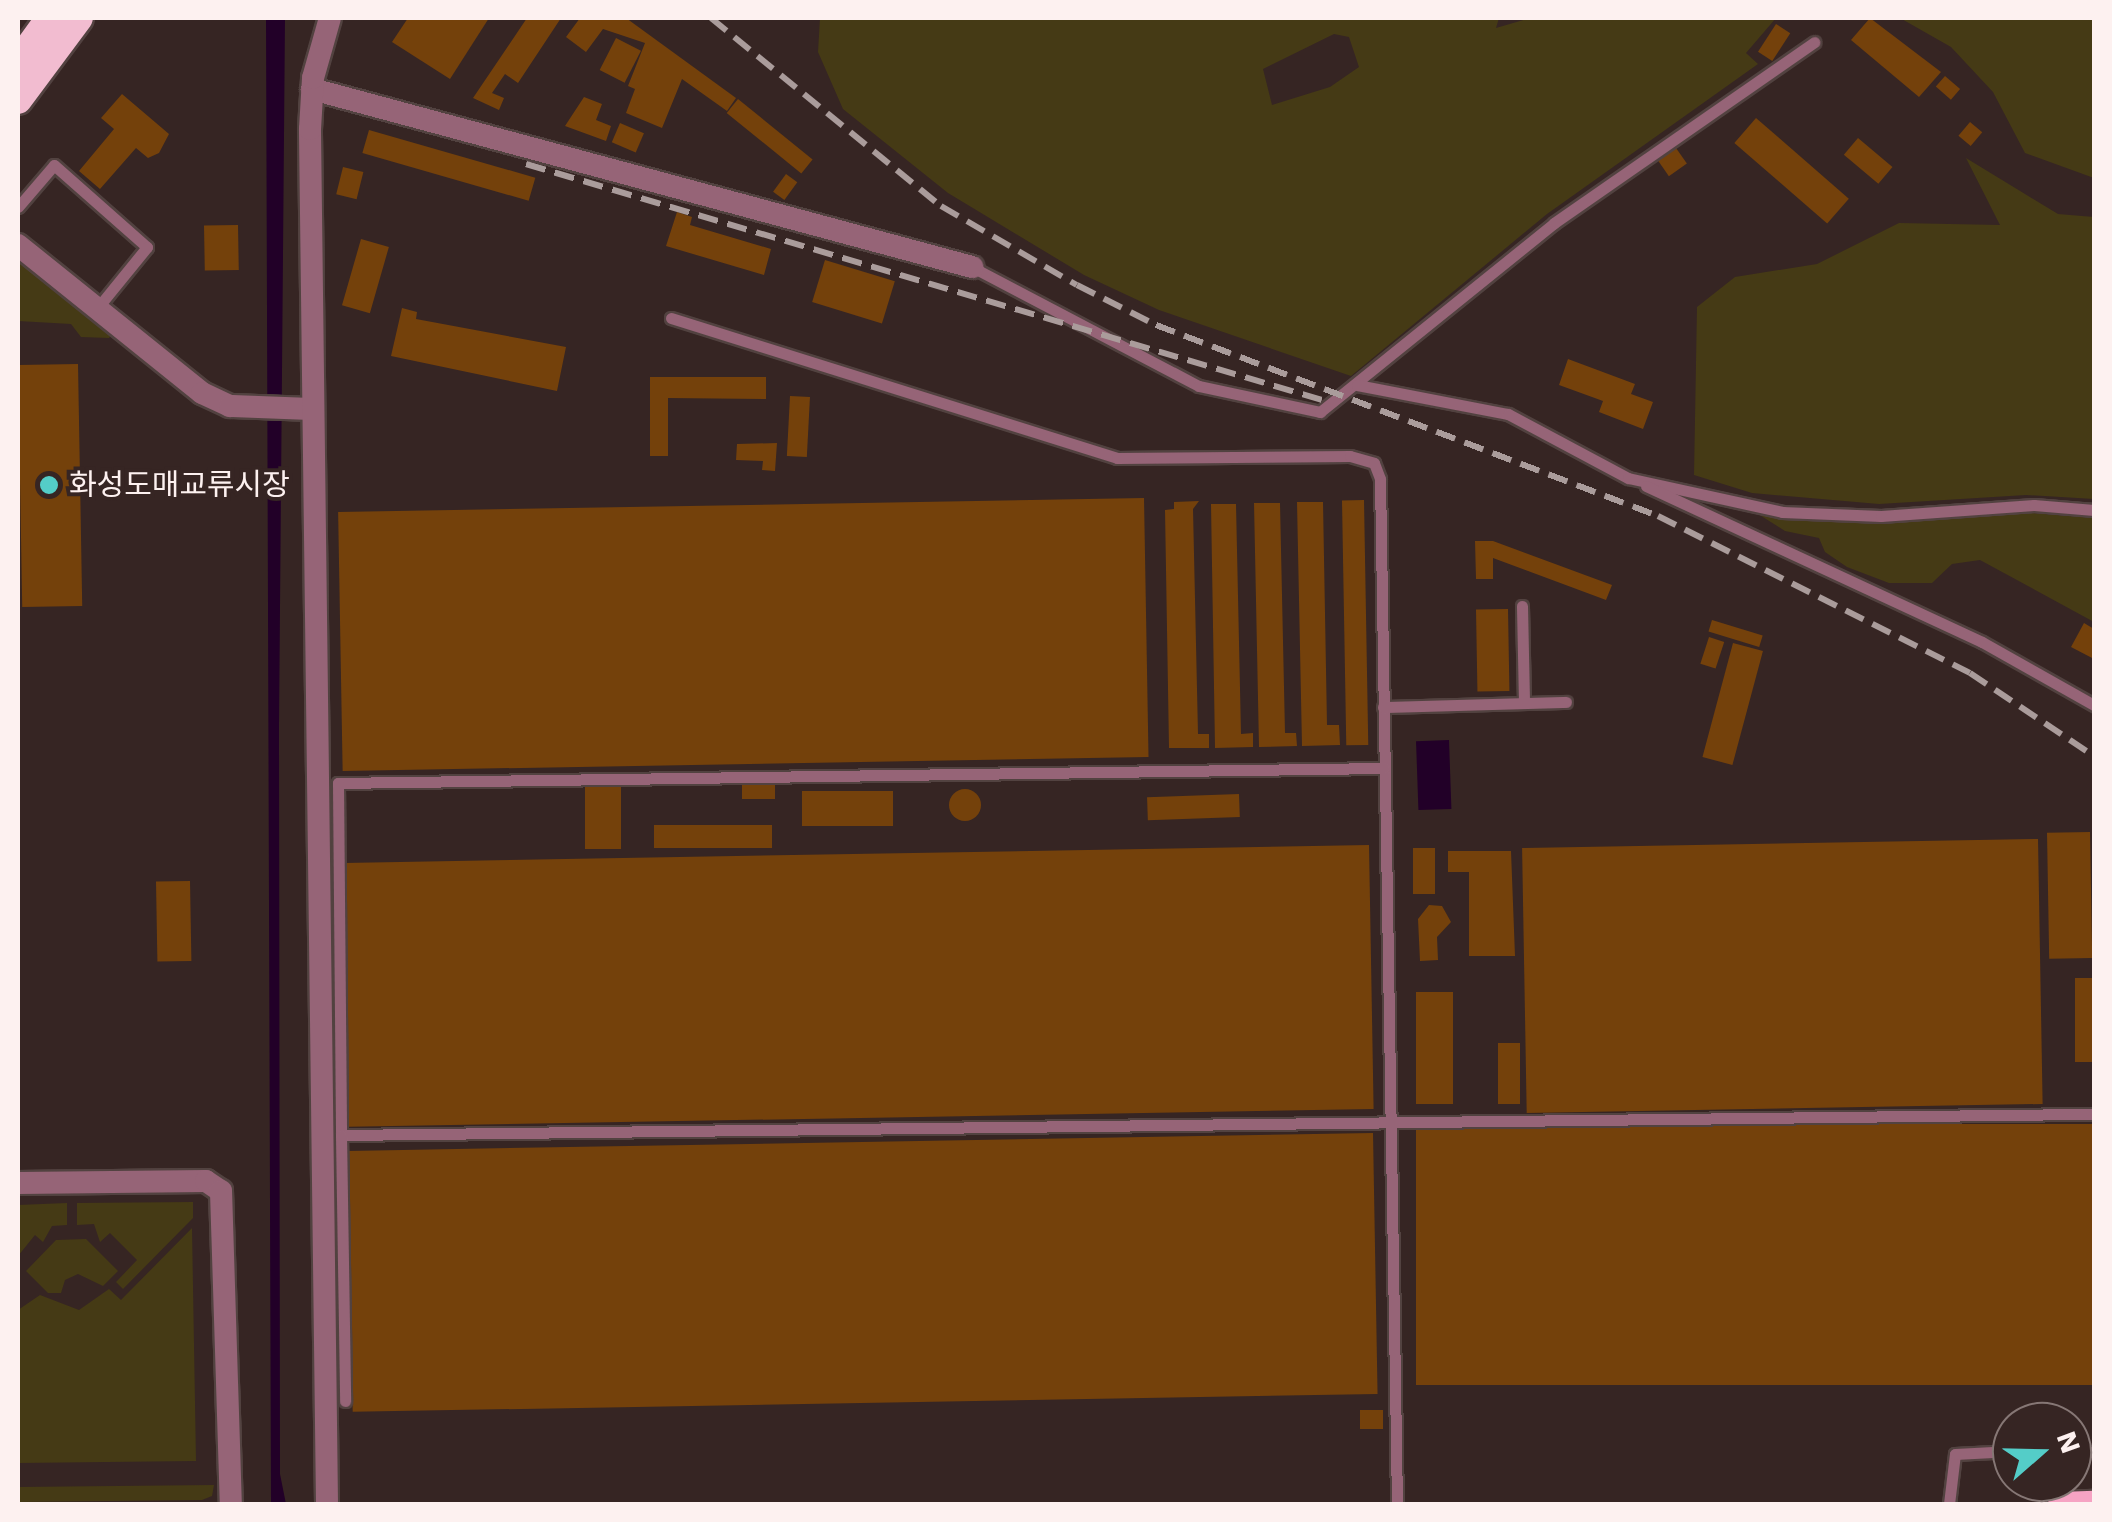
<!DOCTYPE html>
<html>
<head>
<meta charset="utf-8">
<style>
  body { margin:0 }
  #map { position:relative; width:2112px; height:1522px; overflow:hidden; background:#362523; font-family:"Work Sans","Noto Sans KR",sans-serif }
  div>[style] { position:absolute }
  .green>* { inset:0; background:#453a15 }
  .water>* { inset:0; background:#220028; transform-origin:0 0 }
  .building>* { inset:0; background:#74410b; transform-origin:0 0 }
  .round { border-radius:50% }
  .roads { filter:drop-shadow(2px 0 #524240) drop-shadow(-2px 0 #524240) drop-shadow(0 2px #524240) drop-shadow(0 -2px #524240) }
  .service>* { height:11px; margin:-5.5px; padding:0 5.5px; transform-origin:5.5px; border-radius:5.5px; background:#966477 }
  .minor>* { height:22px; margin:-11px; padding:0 11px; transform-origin:11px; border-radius:11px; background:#966477 }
  .primary>* { height:25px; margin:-12.5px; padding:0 12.5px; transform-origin:12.5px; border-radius:12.5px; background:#f6a3c3 }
  .trunk>* { height:28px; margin:-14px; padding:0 14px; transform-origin:14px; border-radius:14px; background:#f2bcd0 }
  .rail>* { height:6px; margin-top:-3px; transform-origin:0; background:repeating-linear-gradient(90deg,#aa9c9b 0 20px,transparent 0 30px) }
  .dots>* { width:28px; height:28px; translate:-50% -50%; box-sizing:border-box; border:5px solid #362523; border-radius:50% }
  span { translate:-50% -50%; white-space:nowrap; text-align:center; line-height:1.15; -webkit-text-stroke:8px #362523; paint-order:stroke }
  .poi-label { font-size:30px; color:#fdf1f0 }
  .left { translate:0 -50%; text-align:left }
  .frame { position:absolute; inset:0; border:20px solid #fdf1f0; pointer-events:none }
  .north { position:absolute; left:1992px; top:1402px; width:100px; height:100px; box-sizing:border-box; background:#362523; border:2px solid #867775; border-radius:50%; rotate:70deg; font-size:28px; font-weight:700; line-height:40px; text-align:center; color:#fdf1f0 }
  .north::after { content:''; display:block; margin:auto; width:35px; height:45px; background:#54cdc8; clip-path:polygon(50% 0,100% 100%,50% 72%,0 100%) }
</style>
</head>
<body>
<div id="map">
  <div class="green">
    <i style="clip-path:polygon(evenodd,820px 18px,1499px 18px,1496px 28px,1530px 18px,1776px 18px,1746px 53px,1758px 64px,1547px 214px,1351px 376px,1159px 310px,1084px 275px,948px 193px,843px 109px,818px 52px,820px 18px,1334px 34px,1349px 37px,1359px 67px,1330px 87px,1272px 105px,1263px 69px,1334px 34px)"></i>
    <i style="clip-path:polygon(1900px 18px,2094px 18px,2094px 178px,2025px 153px,1993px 92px,1951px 47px)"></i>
    <i style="clip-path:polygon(1966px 158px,2058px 214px,2094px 217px,2094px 499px,2026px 495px,1879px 504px,1752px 493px,1694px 475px,1697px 307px,1735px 277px,1817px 264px,1899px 223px,2000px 225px)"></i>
    <i style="clip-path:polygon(18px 254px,112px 334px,109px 338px,81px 337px,71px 324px,18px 321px)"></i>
    <i style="clip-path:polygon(2032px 513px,2094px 518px,2094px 622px,1980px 560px,1952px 564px,1932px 583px,1889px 583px,1847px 567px,1825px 552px,1819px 538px,1785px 531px,1758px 514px,1882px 522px)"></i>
    <i style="clip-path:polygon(193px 1202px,193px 1218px,123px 1289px,116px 1282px,137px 1260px,110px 1233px,100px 1242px,94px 1224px,77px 1225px,77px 1203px)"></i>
    <i style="clip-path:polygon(67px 1203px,67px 1225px,52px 1226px,43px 1242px,35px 1235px,18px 1256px,18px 1205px)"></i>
    <i style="clip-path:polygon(192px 1228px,196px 1461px,18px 1463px,18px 1310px,40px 1295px,79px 1310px,109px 1289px,121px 1300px)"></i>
    <i style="clip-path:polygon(86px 1239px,118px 1271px,103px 1286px,78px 1274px,65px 1280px,61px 1293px,48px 1293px,26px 1271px,56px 1240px)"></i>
    <i style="clip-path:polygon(214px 1485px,212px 1496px,202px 1500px,18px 1502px,18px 1487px)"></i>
  </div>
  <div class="water">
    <i style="clip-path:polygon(266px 18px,285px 18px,279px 727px,280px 1474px,286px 1504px,271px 1504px)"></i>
    <i style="left:1449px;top:740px;width:69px;height:33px;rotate:88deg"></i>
  </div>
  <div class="building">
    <i style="clip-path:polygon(408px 18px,489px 18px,450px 79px,392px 42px)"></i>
    <i style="clip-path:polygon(527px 18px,561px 18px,518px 83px,505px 74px,492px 93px,504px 98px,499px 110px,473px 98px)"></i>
    <i style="clip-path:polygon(580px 18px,626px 18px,736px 98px,727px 111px,682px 79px,662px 128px,626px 113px,635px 89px,628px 86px,645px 43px,603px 29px,586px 52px,566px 37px)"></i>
    <i style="clip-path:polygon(1870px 18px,1941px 72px,1919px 97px,1851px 40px)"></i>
    <i style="left:1776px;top:24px;width:17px;height:33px;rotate:33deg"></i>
    <i style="left:616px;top:38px;width:28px;height:36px;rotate:27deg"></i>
    <i style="left:1945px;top:76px;width:20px;height:14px;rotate:41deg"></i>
    <i style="clip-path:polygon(122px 94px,169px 134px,159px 153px,148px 158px,136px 148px,100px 189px,79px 171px,114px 129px,101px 118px)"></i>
    <i style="clip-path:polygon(584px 97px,602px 104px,596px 120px,611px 126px,606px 141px,565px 126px)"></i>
    <i style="left:738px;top:99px;width:96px;height:18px;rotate:39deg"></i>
    <i style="left:1756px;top:118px;width:123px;height:33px;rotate:41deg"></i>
    <i style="left:1970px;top:122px;width:16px;height:18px;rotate:40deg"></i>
    <i style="left:620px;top:123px;width:26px;height:21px;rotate:23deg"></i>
    <i style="left:369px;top:130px;width:173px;height:24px;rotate:16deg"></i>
    <i style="left:1858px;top:138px;width:45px;height:22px;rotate:40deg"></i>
    <i style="left:1676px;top:148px;width:19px;height:22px;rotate:55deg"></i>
    <i style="left:343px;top:167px;width:21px;height:28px;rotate:14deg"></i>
    <i style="left:786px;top:174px;width:14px;height:22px;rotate:36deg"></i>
    <i style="clip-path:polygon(677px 212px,692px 217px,690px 225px,771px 249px,764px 275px,666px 246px)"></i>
    <i style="left:238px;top:225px;width:45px;height:34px;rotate:89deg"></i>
    <i style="left:361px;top:239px;width:29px;height:69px;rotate:16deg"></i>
    <i style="left:825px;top:260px;width:73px;height:44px;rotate:17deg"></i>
    <i style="clip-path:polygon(402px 308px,417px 312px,416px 319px,566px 347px,557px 391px,391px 356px)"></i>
    <i style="clip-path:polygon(1568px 359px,1635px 384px,1631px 394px,1653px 402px,1643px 429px,1599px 412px,1603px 401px,1559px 385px)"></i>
    <i style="left:78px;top:364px;width:242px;height:60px;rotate:89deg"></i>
    <i style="clip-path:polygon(650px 377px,766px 377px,766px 399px,668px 398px,668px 456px,650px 456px)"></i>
    <i style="left:790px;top:396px;width:20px;height:60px;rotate:3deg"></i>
    <i style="clip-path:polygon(777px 443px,775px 471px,762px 470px,763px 461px,736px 460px,737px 444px)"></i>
    <i style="left:1144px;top:498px;width:259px;height:806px;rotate:89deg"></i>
    <i style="left:1364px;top:500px;width:245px;height:22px;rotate:89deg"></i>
    <i style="clip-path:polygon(1199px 501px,1193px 509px,1198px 734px,1209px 734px,1209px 748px,1169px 748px,1165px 510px,1174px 509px,1174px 502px)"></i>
    <i style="clip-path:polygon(1297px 502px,1323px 502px,1327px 725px,1339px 725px,1340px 745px,1302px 746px)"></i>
    <i style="clip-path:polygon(1254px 503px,1280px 503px,1285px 733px,1296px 733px,1297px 746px,1259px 747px)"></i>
    <i style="clip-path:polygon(1211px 504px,1236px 504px,1241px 734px,1253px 733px,1253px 747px,1215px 748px)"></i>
    <i style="clip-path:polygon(1475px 541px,1493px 541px,1612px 585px,1606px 600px,1493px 558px,1493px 579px,1476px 579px)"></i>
    <i style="left:1508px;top:609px;width:82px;height:32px;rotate:89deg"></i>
    <i style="left:1712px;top:620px;width:53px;height:12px;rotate:17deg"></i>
    <i style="clip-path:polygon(2084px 623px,2094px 629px,2094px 659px,2071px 647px)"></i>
    <i style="left:1709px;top:637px;width:16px;height:28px;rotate:18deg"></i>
    <i style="left:1733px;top:643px;width:31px;height:118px;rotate:15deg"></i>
    <i style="left:742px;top:783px;width:33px;height:16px"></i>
    <i style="left:585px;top:787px;width:36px;height:62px"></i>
    <i class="round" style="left:949px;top:789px;width:32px;height:32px"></i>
    <i style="left:893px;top:791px;width:35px;height:91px;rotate:90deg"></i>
    <i style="left:1239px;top:794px;width:23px;height:92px;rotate:88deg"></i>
    <i style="left:772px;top:825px;width:23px;height:118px;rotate:90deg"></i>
    <i style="left:2090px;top:832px;width:126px;height:43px;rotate:89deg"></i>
    <i style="left:2038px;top:839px;width:265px;height:516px;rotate:89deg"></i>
    <i style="left:1369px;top:845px;width:264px;height:1025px;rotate:89deg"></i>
    <i style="left:1413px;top:848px;width:22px;height:46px"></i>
    <i style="clip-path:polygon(1448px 851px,1511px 851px,1515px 956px,1469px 956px,1469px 872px,1448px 872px)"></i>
    <i style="left:190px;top:881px;width:80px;height:34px;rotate:89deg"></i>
    <i style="clip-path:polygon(1429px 905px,1442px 906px,1451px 922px,1437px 937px,1438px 960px,1420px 961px,1418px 919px)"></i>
    <i style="left:2075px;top:978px;width:19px;height:84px"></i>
    <i style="left:1416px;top:992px;width:37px;height:112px"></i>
    <i style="left:1498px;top:1043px;width:22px;height:61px"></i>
    <i style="left:2094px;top:1124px;width:261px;height:678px;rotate:90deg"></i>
    <i style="left:1373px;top:1133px;width:261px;height:1025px;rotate:89deg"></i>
    <i style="left:1360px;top:1410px;width:23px;height:19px"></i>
  </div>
  <div class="roads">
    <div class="service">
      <i style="left:18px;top:207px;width:55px;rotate:-49.4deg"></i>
      <i style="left:54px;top:165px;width:124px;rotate:41.4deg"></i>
      <i style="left:147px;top:247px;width:82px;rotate:129.1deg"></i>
      <i style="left:972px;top:267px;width:256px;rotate:27.7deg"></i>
      <i style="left:1199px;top:386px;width:124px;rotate:12.1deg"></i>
      <i style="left:1320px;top:412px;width:301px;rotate:-38.9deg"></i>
      <i style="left:1554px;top:223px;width:317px;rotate:-34.8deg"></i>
      <i style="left:671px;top:318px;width:467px;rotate:17.4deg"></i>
      <i style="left:1117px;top:458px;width:233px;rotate:-0.5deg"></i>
      <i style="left:1350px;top:456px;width:25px;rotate:16deg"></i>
      <i style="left:1374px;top:463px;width:17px;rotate:69deg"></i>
      <i style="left:1380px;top:479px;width:1025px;rotate:89.05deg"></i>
      <i style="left:1357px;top:385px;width:154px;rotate:10.9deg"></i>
      <i style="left:1508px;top:414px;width:136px;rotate:28.1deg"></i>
      <i style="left:1628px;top:478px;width:158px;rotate:12.4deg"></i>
      <i style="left:1782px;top:512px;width:99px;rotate:2.3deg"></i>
      <i style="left:1881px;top:516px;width:153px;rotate:-4.1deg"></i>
      <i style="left:2034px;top:505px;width:60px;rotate:4.8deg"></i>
      <i style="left:1646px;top:486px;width:370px;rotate:24.9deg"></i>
      <i style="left:1982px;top:642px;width:129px;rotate:29.4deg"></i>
      <i style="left:1522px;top:606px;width:97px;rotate:88.8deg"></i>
      <i style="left:1383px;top:707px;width:183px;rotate:-1.6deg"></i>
      <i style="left:1384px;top:768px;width:1046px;rotate:179.18deg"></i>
      <i style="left:338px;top:783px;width:352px;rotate:89.5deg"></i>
      <i style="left:341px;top:1135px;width:1753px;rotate:-0.69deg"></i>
      <i style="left:341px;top:1135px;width:266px;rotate:89.1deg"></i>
      <i style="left:2072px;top:1451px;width:22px;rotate:3deg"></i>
      <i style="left:1949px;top:1504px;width:50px;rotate:-83.2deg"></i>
      <i style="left:1955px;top:1454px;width:57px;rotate:-3deg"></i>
    </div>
    <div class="minor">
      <i style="left:312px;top:89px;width:684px;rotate:15.09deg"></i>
      <i style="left:18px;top:245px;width:236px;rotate:38.8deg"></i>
      <i style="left:202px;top:393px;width:31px;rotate:25deg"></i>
      <i style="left:230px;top:406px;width:83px;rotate:2.1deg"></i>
      <i style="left:18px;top:1183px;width:188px;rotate:-0.6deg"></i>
      <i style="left:206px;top:1181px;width:18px;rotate:34deg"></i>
      <i style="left:221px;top:1191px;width:313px;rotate:88.2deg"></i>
      <i style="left:327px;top:1504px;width:1375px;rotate:-90.71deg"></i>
      <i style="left:310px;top:129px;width:51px;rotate:-86.6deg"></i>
      <i style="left:313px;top:78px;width:62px;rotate:-74.2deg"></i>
    </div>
    <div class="primary">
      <i style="left:2060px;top:1504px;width:34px;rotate:-2deg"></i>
    </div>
    <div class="trunk">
      <i style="left:18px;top:62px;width:54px;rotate:-54deg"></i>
      <i style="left:18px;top:100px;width:102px;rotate:-53.4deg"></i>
    </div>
  </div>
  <div class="rail">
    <i style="left:711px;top:18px;width:297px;rotate:39.3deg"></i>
    <i style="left:941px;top:206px;width:157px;rotate:30.2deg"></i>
    <i style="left:1077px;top:285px;width:89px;rotate:26.9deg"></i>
    <i style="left:1156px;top:325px;width:537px;rotate:20.83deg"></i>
    <i style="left:1658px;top:516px;width:349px;rotate:26.7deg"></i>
    <i style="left:1970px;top:673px;width:149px;rotate:33.8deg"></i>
    <i style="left:526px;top:164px;width:830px;rotate:16.51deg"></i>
  </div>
  <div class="dots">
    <i style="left:49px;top:485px;background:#54cdc8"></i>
  </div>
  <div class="poi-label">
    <span class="left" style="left:69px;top:485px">화성도매교류시장</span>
  </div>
  <div class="frame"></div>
  <div class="north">N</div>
</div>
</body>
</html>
